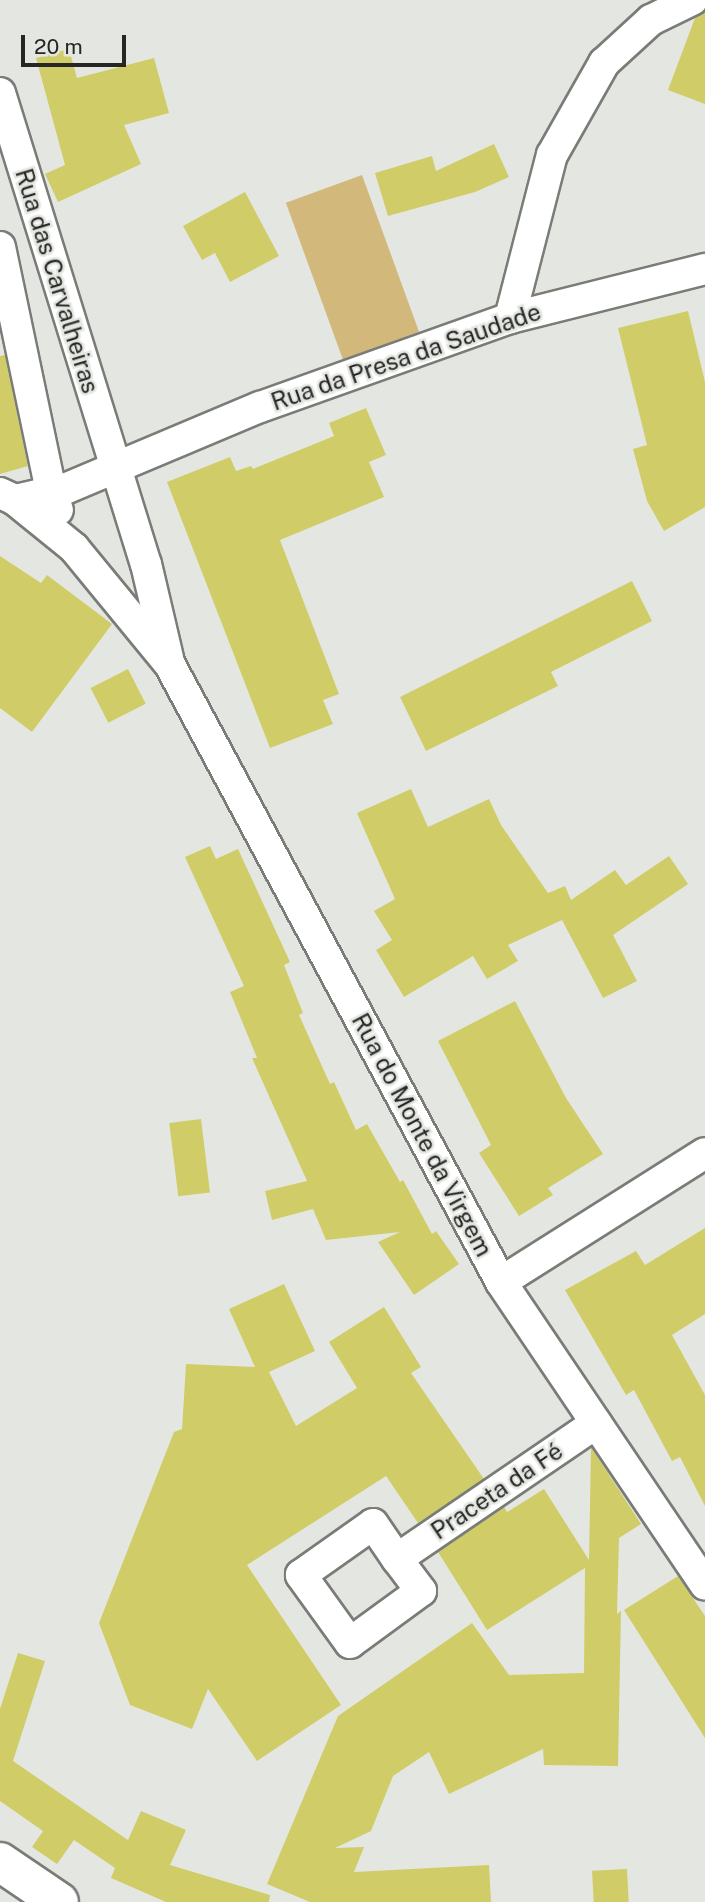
<!DOCTYPE html>
<html>
<head>
<meta charset="utf-8">
<style>
  body { margin:0 }
  #map { position:relative; width:705px; height:1902px; overflow:hidden; background:#e4e7e1; font-family:"Public Sans",sans-serif }
  div>[style] { position:absolute }
  .green>* { inset:0; background:#d3b87b; transform-origin:0 0 }
  .building>* { inset:0; background:#d0cd68; transform-origin:0 0 }
  .roads { filter:drop-shadow(2px 0 #797c77) drop-shadow(-2px 0 #797c77) drop-shadow(0 2px #797c77) drop-shadow(0 -2px #797c77) }
  .minor>* { height:30px; margin:-15px; padding:0 15px; transform-origin:15px; border-radius:15px; background:#fff }
  .secondary>* { height:38px; margin:-19px; padding:0 19px; transform-origin:19px; border-radius:19px; background:#fff }
  span { translate:-50% -50%; white-space:nowrap; text-align:center; line-height:1.15; -webkit-text-stroke:5px #e4e7e1; paint-order:stroke }
  .street-label { font-size:24px; color:#262725 }
  .scale { position:absolute; left:21px; top:35px; width:105px; height:32px; box-sizing:border-box; border:4px solid #262725; border-top:0; padding-left:9px; font-size:21px; line-height:24px; white-space:nowrap; color:#262725; -webkit-text-stroke:5px #e4e7e1; paint-order:stroke }
</style>
</head>
<body>
<div id="map">
  <div class="green">
    <i style="left:362px;top:175px;width:167px;height:81px;rotate:70deg"></i>
  </div>
  <div class="building">
    <i style="clip-path:polygon(705px 11px,705px 104px,668px 90px,695px 18px)"></i>
    <i style="clip-path:polygon(69px 49px,77px 78px,154px 58px,169px 113px,124px 125px,141px 164px,58px 202px,45px 174px,65px 165px,36px 58px)"></i>
    <i style="clip-path:polygon(494px 144px,509px 177px,475px 192px,388px 216px,375px 173px,432px 156px,436px 171px)"></i>
    <i style="clip-path:polygon(245px 192px,279px 256px,230px 282px,215px 253px,202px 260px,183px 226px)"></i>
    <i style="clip-path:polygon(688px 311px,705px 382px,705px 507px,664px 531px,647px 501px,633px 449px,647px 445px,618px 328px)"></i>
    <i style="clip-path:polygon(5px 355px,28px 466px,0 474px,0 356px)"></i>
    <i style="clip-path:polygon(366px 408px,386px 455px,369px 462px,384px 497px,280px 540px,339px 694px,323px 700px,333px 724px,270px 748px,167px 482px,230px 457px,236px 471px,251px 466px,253px 469px,334px 436px,329px 423px)"></i>
    <i style="clip-path:polygon(0 556px,41px 583px,47px 575px,112px 624px,32px 732px,0 708px)"></i>
    <i style="clip-path:polygon(632px 581px,652px 621px,551px 672px,558px 686px,426px 751px,400px 697px)"></i>
    <i style="left:128px;top:669px;width:39px;height:42px;rotate:63deg"></i>
    <i style="clip-path:polygon(411px 789px,428px 827px,489px 799px,501px 825px,548px 893px,565px 886px,571px 900px,615px 870px,626px 885px,669px 856px,688px 884px,613px 935px,637px 981px,603px 998px,562px 920px,508px 945px,518px 961px,487px 979px,473px 956px,404px 997px,376px 950px,392px 940px,374px 911px,395px 899px,357px 813px)"></i>
    <i style="clip-path:polygon(210px 846px,216px 859px,238px 849px,290px 962px,284px 965px,303px 1013px,299px 1015px,330px 1084px,334px 1082px,356px 1130px,367px 1124px,400px 1182px,403px 1180px,432px 1234px,436px 1231px,459px 1264px,414px 1295px,378px 1242px,400px 1232px,326px 1240px,313px 1209px,272px 1220px,265px 1191px,307px 1181px,252px 1058px,257px 1058px,230px 992px,244px 986px,185px 857px)"></i>
    <i style="clip-path:polygon(515px 1001px,566px 1098px,603px 1154px,548px 1188px,553px 1195px,519px 1216px,479px 1153px,491px 1145px,438px 1041px)"></i>
    <i style="left:201px;top:1119px;width:74px;height:32px;rotate:83deg"></i>
    <i style="clip-path:polygon(705px 1228px,705px 1314px,672px 1335px,705px 1395px,705px 1506px,680px 1457px,672px 1461px,634px 1390px,626px 1395px,565px 1290px,636px 1251px,645px 1265px)"></i>
    <i style="clip-path:polygon(284px 1284px,315px 1351px,269px 1372px,296px 1426px,357px 1388px,329px 1342px,384px 1307px,421px 1367px,411px 1373px,484px 1479px,418px 1523px,386px 1476px,247px 1565px,341px 1705px,257px 1761px,208px 1689px,192px 1729px,130px 1705px,99px 1623px,174px 1432px,182px 1429px,186px 1364px,255px 1367px,229px 1309px)"></i>
    <i style="clip-path:polygon(591px 1447px,641px 1524px,619px 1538px,617px 1614px,621px 1611px,618px 1766px,544px 1765px,543px 1749px,449px 1794px,429px 1752px,393px 1776px,371px 1831px,335px 1848px,364px 1847px,354px 1872px,489px 1865px,491px 1902px,310px 1902px,267px 1884px,338px 1716px,472px 1623px,509px 1675px,584px 1673px,585px 1568px,487px 1630px,438px 1552px,504px 1507px,507px 1512px,544px 1489px,589px 1560px)"></i>
    <i style="clip-path:polygon(678px 1576px,705px 1616px,705px 1738px,624px 1610px)"></i>
    <i style="clip-path:polygon(18px 1653px,45px 1661px,13px 1761px,128px 1840px,141px 1811px,186px 1830px,170px 1865px,270px 1895px,269px 1902px,166px 1902px,111px 1878px,115px 1868px,74px 1840px,57px 1864px,32px 1847px,43px 1831px,0 1801px,0 1709px)"></i>
    <i style="left:627px;top:1869px;width:33px;height:35px;rotate:87deg"></i>
  </div>
  <div class="roads">
    <div class="minor">
      <i style="left:0;top:93px;width:493px;rotate:72.8deg"></i>
      <i style="left:146px;top:564px;width:97px;rotate:76.8deg"></i>
      <i style="left:0;top:247px;width:249px;rotate:78.2deg"></i>
      <i style="left:51px;top:491px;width:20px;rotate:70deg"></i>
      <i style="left:510px;top:318px;width:168px;rotate:-75.6deg"></i>
      <i style="left:552px;top:155px;width:106px;rotate:-60.5deg"></i>
      <i style="left:604px;top:63px;width:64px;rotate:-42.5deg"></i>
      <i style="left:651px;top:20px;width:46px;rotate:-26deg"></i>
      <i style="left:0;top:493px;width:17px;rotate:25deg"></i>
      <i style="left:15px;top:500px;width:76px;rotate:39.1deg"></i>
      <i style="left:74px;top:548px;width:151px;rotate:50.6deg"></i>
      <i style="left:170px;top:665px;width:700px;rotate:61.79deg"></i>
      <i style="left:501px;top:1282px;width:365px;rotate:56deg"></i>
      <i style="left:15px;top:500px;width:53px;rotate:-13deg"></i>
      <i style="left:67px;top:488px;width:209px;rotate:-22.8deg"></i>
      <i style="left:260px;top:407px;width:265px;rotate:-19.6deg"></i>
      <i style="left:510px;top:318px;width:201px;rotate:-14.1deg"></i>
      <i style="left:501px;top:1282px;width:241px;rotate:-32.3deg"></i>
      <i style="left:397px;top:1559px;width:40px;rotate:53deg"></i>
      <i style="left:421px;top:1591px;width:88px;rotate:143.8deg"></i>
      <i style="left:350px;top:1643px;width:84px;rotate:-125.8deg"></i>
      <i style="left:301px;top:1575px;width:88px;rotate:-35.3deg"></i>
      <i style="left:373px;top:1524px;width:42px;rotate:55.6deg"></i>
      <i style="left:397px;top:1559px;width:241px;rotate:-34.3deg"></i>
    </div>
    <div class="secondary">
      <i style="left:0;top:1862px;width:71px;rotate:34.1deg"></i>
    </div>
  </div>
  <div class="street-label">
    <span style="left:57px;top:281px;rotate:73deg">Rua das Carvalheiras</span>
    <span style="left:406px;top:357px;rotate:-19deg">Rua da Presa da Saudade</span>
    <span style="left:422px;top:1135px;rotate:62deg">Rua do Monte da Virgem</span>
    <span style="left:497px;top:1491px;rotate:-34deg">Praceta da Fé</span>
  </div>
  <div class="scale">20 m</div>
</div>
</body>
</html>
